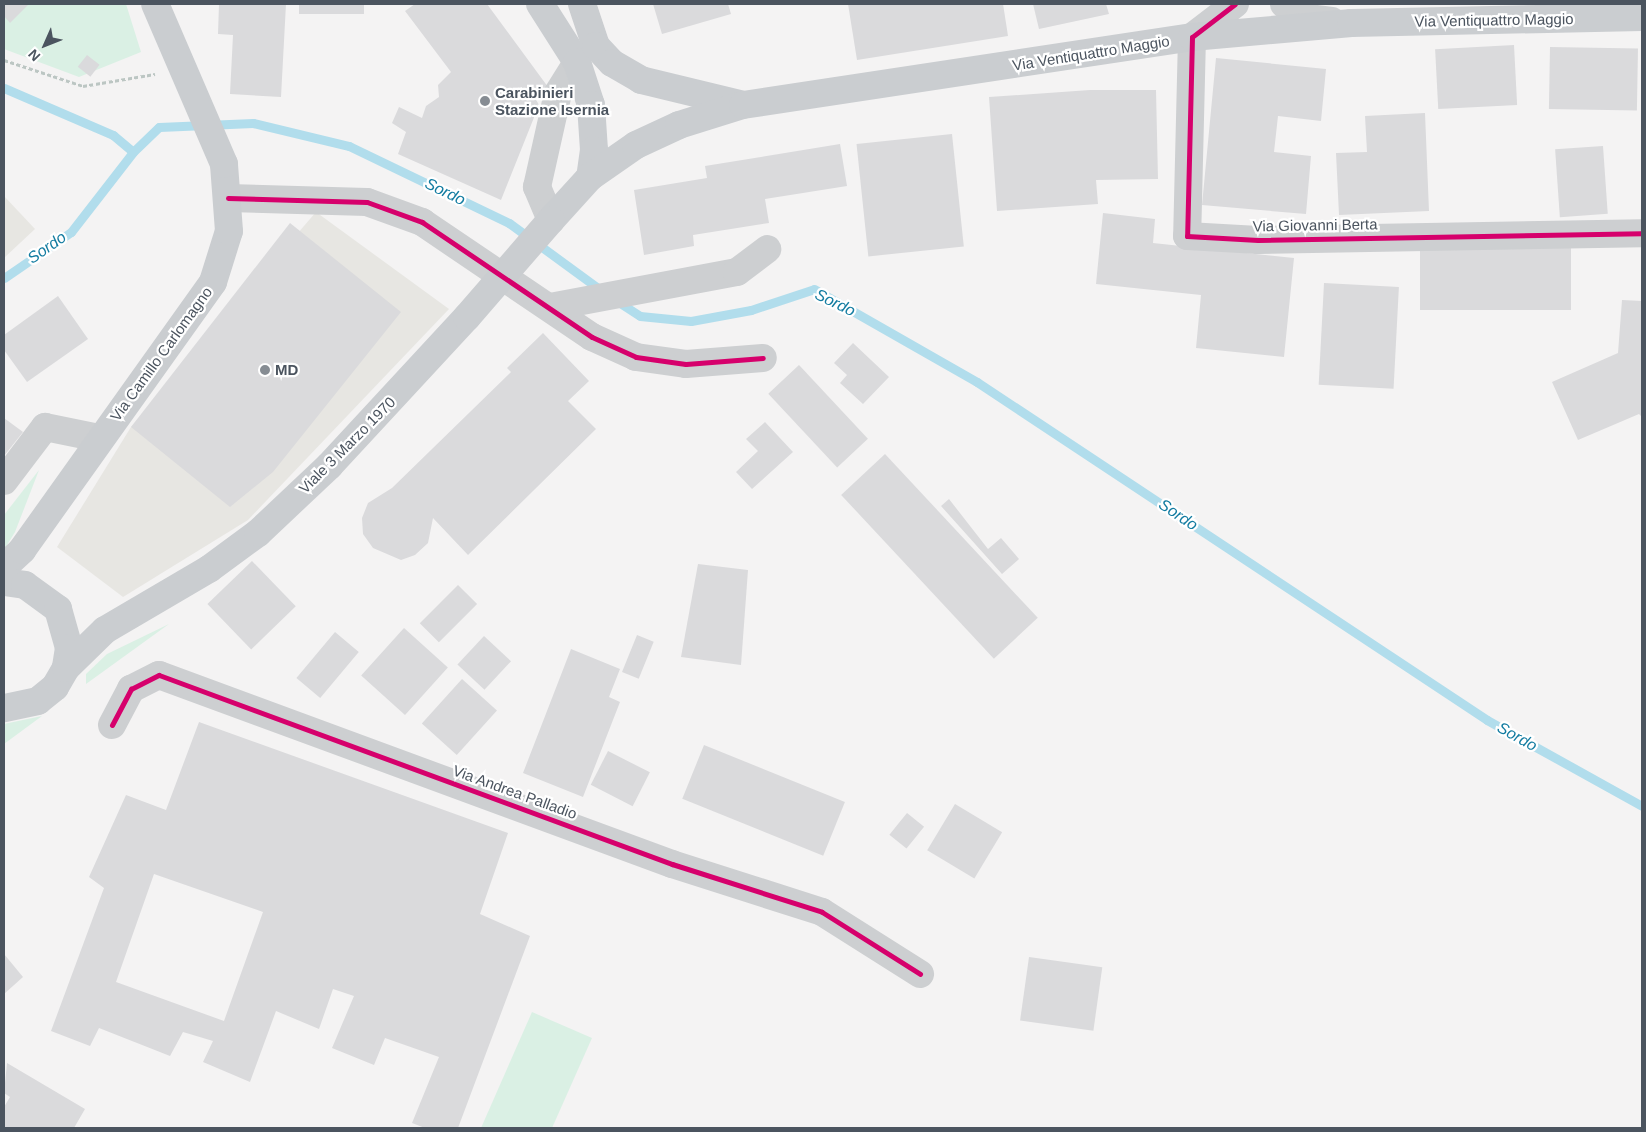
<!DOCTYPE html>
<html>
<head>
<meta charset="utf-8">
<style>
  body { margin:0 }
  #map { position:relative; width:1646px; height:1132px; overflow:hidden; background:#f4f3f3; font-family:Helvetica,sans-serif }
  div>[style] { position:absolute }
  .commercial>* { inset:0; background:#e7e6e2 }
  .green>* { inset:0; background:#daf0e4 }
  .stream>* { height:9px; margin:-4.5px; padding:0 4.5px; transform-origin:4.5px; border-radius:4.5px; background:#b1ddec }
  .building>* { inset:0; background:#dadadc; transform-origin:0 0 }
  .path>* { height:3px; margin-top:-1.5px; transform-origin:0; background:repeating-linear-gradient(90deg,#bcc6c3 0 4px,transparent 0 6.5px) }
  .minor>* { height:28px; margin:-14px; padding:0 14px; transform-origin:14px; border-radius:14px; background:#cdcfd1 }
  .major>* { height:28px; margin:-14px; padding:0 14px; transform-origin:14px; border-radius:14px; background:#cacdd0 }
  .major-bridge>* { height:28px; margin:-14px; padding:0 14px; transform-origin:14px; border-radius:14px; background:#cacdd0 }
  .cycleway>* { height:5px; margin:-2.5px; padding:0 2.5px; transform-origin:2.5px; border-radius:2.5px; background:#d6006c }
  .dots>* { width:14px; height:14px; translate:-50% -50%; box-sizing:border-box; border:2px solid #fff; border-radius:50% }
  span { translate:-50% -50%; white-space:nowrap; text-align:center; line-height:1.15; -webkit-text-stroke:4.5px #fff; paint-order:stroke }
  .street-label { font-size:15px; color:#4b545f }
  .poi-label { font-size:15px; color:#4b545f; font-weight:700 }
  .left { translate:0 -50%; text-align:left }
  .water-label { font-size:16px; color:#137ca1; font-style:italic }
  .frame { position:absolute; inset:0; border:5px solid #4b545f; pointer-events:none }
  .north { position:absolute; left:20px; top:20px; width:50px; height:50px; -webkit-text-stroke:4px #fff; paint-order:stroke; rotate:226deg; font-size:14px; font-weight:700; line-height:20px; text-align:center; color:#4b545f }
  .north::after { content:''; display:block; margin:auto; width:18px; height:22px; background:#4b545f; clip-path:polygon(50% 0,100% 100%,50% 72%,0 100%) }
</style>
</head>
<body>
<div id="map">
  <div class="commercial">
    <i style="clip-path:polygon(4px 196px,35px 229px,4px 258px)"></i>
    <i style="clip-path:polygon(316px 212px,449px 309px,248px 520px,123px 597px,57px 547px,131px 427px)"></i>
  </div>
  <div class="green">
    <i style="clip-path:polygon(4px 4px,126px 4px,141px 52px,79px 77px,4px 49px)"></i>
    <i style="clip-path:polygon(39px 470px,15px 532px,4px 550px,4px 515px)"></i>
    <i style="clip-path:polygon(169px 624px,86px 684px,86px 674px,107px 654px)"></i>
    <i style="clip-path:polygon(42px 716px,4px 744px,4px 724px)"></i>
    <i style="clip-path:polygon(532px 1012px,592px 1038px,552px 1128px,481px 1128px)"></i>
  </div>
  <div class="stream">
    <i style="left:4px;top:88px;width:119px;rotate:23.3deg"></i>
    <i style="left:113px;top:135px;width:26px;rotate:40deg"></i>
    <i style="left:4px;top:278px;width:81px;rotate:-34.5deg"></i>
    <i style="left:71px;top:232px;width:101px;rotate:-52.2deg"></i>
    <i style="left:133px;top:152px;width:36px;rotate:-44deg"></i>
    <i style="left:159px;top:127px;width:94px;rotate:-2.4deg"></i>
    <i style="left:253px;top:123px;width:99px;rotate:13.5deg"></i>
    <i style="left:349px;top:146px;width:178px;rotate:25.7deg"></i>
    <i style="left:509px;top:223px;width:115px;rotate:36.2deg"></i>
    <i style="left:617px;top:301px;width:27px;rotate:33deg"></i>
    <i style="left:640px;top:316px;width:51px;rotate:5.6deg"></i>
    <i style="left:691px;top:321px;width:61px;rotate:-10.4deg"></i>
    <i style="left:751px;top:310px;width:66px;rotate:-18.4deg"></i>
    <i style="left:814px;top:289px;width:188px;rotate:29.7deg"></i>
    <i style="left:977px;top:382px;width:612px;rotate:33.53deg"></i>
    <i style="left:1487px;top:720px;width:177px;rotate:29deg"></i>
  </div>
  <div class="building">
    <i style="clip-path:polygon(4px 4px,29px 4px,10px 23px,4px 16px)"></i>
    <i style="clip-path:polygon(219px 4px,286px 4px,281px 97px,230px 94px,233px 35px,218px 34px)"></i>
    <i style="left:299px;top:4px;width:65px;height:10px"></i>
    <i style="clip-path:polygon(415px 4px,487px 4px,548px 87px,534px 96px,539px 105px,501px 200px,398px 154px,406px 132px,392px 123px,399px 107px,422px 118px,426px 106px,439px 97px,438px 85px,451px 72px,405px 11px)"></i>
    <i style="clip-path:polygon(653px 4px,728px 4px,731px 14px,662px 34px)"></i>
    <i style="clip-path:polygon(848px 4px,1003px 4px,1008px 36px,857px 60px)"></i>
    <i style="clip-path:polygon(1033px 4px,1106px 4px,1109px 14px,1039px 29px)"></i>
    <i style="left:1514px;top:45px;width:60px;height:79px;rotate:87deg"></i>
    <i style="left:1550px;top:47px;width:88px;height:62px;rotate:1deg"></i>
    <i style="left:87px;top:55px;width:16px;height:15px;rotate:38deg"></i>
    <i style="clip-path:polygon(1216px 58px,1326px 69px,1321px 121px,1278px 116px,1274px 152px,1311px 156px,1306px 214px,1202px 205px)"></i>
    <i style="clip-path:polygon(1090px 90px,1156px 90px,1158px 179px,1096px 180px,1098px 204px,997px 211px,989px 97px)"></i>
    <i style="clip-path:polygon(1425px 113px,1429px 211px,1339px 215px,1336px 153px,1367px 152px,1365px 116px)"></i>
    <i style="left:952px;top:134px;width:113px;height:96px;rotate:84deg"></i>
    <i style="clip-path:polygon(840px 144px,847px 186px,765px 199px,769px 223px,693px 235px,694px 246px,644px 255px,634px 190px,707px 178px,705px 166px)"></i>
    <i style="left:1603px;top:146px;width:68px;height:48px;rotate:86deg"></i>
    <i style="clip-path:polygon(1103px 213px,1155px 219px,1153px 243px,1294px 258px,1284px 357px,1196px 348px,1201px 295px,1096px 284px)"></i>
    <i style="clip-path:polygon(290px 223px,401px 312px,273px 472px,230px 507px,131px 427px)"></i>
    <i style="left:1571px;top:247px;width:63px;height:151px;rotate:90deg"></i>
    <i style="left:1324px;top:283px;width:75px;height:102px;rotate:3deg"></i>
    <i style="clip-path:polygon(58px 296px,88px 339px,27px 382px,4px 350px,4px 335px)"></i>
    <i style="clip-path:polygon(1622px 300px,1642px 301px,1642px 417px,1639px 414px,1578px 440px,1552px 382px,1618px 353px)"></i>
    <i style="clip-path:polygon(543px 333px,589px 381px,568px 401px,596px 429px,468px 555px,433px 518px,428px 543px,415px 555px,401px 560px,373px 548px,363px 534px,362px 518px,368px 503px,392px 488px,511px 372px,507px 368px)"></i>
    <i style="clip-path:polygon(853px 343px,889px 377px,863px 404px,840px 383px,847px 375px,834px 363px)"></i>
    <i style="left:799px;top:365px;width:101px;height:42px;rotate:47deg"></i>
    <i style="clip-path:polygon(4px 418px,23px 432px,4px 456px)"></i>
    <i style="clip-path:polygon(765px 422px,793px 452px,752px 489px,736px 472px,758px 451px,746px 439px)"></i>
    <i style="left:885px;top:454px;width:224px;height:60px;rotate:47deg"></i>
    <i style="clip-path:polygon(949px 499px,988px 549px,1001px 538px,1019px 559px,1002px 574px,941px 506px)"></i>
    <i style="left:252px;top:561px;width:63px;height:62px;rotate:46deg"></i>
    <i style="clip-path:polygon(698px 564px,748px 570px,741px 665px,681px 657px)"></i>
    <i style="left:458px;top:585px;width:27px;height:54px;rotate:45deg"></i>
    <i style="left:404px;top:628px;width:59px;height:64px;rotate:42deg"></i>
    <i style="left:335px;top:632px;width:31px;height:60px;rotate:40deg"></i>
    <i style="left:637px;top:635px;width:18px;height:40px;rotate:22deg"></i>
    <i style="left:484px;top:636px;width:37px;height:39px;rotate:43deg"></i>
    <i style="clip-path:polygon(571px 649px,620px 669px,609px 697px,620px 702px,583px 797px,523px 773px)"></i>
    <i style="left:462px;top:679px;width:47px;height:60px;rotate:42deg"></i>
    <i style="clip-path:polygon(evenodd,199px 722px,508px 833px,480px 914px,530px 936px,458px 1128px,425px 1128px,412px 1123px,439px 1057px,385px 1038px,374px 1065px,332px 1048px,354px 996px,333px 989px,319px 1029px,276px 1011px,250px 1082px,203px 1062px,213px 1041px,183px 1032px,170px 1056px,99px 1028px,90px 1046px,51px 1031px,104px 888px,89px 877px,126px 795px,166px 810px,199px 722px,154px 874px,263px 912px,224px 1021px,116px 982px,154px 874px)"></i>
    <i style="left:704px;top:745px;width:152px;height:58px;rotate:22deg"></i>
    <i style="left:608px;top:751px;width:47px;height:38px;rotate:27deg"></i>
    <i style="left:955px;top:804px;width:55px;height:54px;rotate:31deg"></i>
    <i style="left:907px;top:813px;width:22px;height:28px;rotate:39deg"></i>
    <i style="clip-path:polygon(4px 954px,23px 977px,4px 994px)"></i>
    <i style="left:1029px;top:957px;width:74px;height:64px;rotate:8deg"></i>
    <i style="clip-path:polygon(7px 1063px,85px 1109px,74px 1128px,4px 1128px,4px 1107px,10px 1097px,4px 1093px)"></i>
  </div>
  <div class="path">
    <i style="left:4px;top:60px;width:83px;rotate:18.2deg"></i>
    <i style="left:83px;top:86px;width:73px;rotate:-9.5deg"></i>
  </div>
  <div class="minor">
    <i style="left:1235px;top:4px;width:54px;rotate:142.5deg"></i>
    <i style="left:1192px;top:37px;width:199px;rotate:91.4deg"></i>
    <i style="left:1187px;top:236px;width:71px;rotate:3.2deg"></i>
    <i style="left:1258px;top:240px;width:384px;rotate:-1deg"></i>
    <i style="left:1284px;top:4px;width:21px;rotate:39deg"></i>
    <i style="left:1300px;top:17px;width:32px;rotate:7deg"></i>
    <i style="left:228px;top:198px;width:139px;rotate:1.6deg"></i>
    <i style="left:367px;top:202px;width:59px;rotate:20deg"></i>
    <i style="left:422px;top:222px;width:205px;rotate:34.1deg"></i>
    <i style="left:592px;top:337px;width:48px;rotate:24.4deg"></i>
    <i style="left:636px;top:357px;width:50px;rotate:8deg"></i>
    <i style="left:686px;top:364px;width:77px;rotate:-4.5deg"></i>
    <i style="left:551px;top:220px;width:36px;rotate:-113deg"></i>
    <i style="left:537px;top:187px;width:96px;rotate:-77.4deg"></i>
    <i style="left:558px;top:93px;width:36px;rotate:-58deg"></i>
    <i style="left:550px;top:307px;width:190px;rotate:-10.6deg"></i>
    <i style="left:737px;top:272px;width:38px;rotate:-37deg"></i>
    <i style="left:4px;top:481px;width:68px;rotate:-52.8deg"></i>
    <i style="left:45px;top:427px;width:55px;rotate:11.5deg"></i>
    <i style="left:112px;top:725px;width:41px;rotate:-62.2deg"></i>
    <i style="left:131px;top:689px;width:31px;rotate:-27deg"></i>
    <i style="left:159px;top:675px;width:547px;rotate:20.22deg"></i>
    <i style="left:672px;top:864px;width:157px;rotate:17.7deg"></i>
    <i style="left:822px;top:912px;width:116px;rotate:32.3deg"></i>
  </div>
  <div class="major">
    <i style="left:540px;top:4px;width:69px;rotate:57.5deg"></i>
    <i style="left:577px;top:62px;width:45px;rotate:72deg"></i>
    <i style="left:591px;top:105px;width:45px;rotate:86.2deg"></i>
    <i style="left:594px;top:150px;width:27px;rotate:98deg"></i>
    <i style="left:582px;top:4px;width:44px;rotate:71.6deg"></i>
    <i style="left:596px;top:46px;width:23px;rotate:47deg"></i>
    <i style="left:612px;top:63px;width:34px;rotate:30deg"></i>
    <i style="left:641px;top:80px;width:102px;rotate:13.6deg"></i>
    <i style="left:551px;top:220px;width:58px;rotate:-47.8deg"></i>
    <i style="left:590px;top:177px;width:56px;rotate:-34.8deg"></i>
    <i style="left:636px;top:145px;width:47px;rotate:-24.9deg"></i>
    <i style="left:679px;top:125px;width:67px;rotate:-17.4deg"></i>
    <i style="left:743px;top:105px;width:454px;rotate:-8.6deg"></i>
    <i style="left:1192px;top:37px;width:160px;rotate:-5deg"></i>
    <i style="left:1351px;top:23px;width:291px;rotate:-1.2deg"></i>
    <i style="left:4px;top:567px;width:25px;rotate:-43deg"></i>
    <i style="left:22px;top:550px;width:329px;rotate:-54.5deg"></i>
    <i style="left:213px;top:282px;width:53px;rotate:-72.6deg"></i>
    <i style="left:229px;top:231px;width:67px;rotate:-94.3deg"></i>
    <i style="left:224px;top:164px;width:174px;rotate:-113.3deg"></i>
    <i style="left:4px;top:582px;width:21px;rotate:8deg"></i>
    <i style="left:25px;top:585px;width:41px;rotate:36deg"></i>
    <i style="left:58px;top:609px;width:41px;rotate:74.2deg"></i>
    <i style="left:69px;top:648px;width:20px;rotate:99deg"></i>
    <i style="left:66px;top:668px;width:22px;rotate:120deg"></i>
    <i style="left:55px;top:687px;width:22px;rotate:141deg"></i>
    <i style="left:38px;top:701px;width:35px;rotate:168deg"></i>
    <i style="left:66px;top:668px;width:54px;rotate:-44.3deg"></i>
    <i style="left:105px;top:630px;width:121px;rotate:-30.4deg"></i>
    <i style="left:209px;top:569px;width:61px;rotate:-36.3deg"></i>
    <i style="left:258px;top:533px;width:98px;rotate:-43.3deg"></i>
    <i style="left:329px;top:466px;width:203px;rotate:-47.2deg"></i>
  </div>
  <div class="major-bridge">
    <i style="left:467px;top:317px;width:128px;rotate:-49.1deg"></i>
  </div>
  <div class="cycleway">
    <i style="left:1235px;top:4px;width:54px;rotate:142.5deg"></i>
    <i style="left:1192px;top:37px;width:199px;rotate:91.4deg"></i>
    <i style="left:1187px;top:236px;width:71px;rotate:3.2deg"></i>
    <i style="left:1258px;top:240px;width:384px;rotate:-1deg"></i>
    <i style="left:228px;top:198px;width:139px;rotate:1.6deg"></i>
    <i style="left:367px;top:202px;width:59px;rotate:20deg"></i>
    <i style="left:422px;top:222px;width:205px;rotate:34.1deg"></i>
    <i style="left:592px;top:337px;width:48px;rotate:24.4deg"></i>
    <i style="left:636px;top:357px;width:50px;rotate:8deg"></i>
    <i style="left:686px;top:364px;width:77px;rotate:-4.5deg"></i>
    <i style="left:112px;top:725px;width:41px;rotate:-62.2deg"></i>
    <i style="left:131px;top:689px;width:31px;rotate:-27deg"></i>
    <i style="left:159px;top:675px;width:547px;rotate:20.22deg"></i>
    <i style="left:672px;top:864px;width:157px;rotate:17.7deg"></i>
    <i style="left:822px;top:912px;width:116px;rotate:32.3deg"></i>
  </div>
  <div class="dots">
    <i style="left:485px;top:101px;background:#868c93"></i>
    <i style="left:265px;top:370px;background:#868c93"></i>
  </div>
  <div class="street-label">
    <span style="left:1494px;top:20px;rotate:-1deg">Via Ventiquattro Maggio</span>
    <span style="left:1091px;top:53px;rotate:-9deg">Via Ventiquattro Maggio</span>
    <span style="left:1315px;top:225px;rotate:-1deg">Via Giovanni Berta</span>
    <span style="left:161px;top:354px;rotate:-54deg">Via Camillo Carlomagno</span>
    <span style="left:347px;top:445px;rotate:-45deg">Viale 3 Marzo 1970</span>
    <span style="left:515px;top:792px;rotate:20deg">Via Andrea Palladio</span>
  </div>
  <div class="poi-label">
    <span class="left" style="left:495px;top:101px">Carabinieri<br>Stazione Isernia</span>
    <span class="left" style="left:275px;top:370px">MD</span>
  </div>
  <div class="water-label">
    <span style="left:445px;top:192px;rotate:26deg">Sordo</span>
    <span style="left:47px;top:248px;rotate:-35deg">Sordo</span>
    <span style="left:835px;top:303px;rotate:26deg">Sordo</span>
    <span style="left:1178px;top:515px;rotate:34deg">Sordo</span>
    <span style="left:1517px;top:737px;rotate:29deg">Sordo</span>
  </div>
  <div class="frame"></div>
  <div class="north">N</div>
</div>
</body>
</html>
